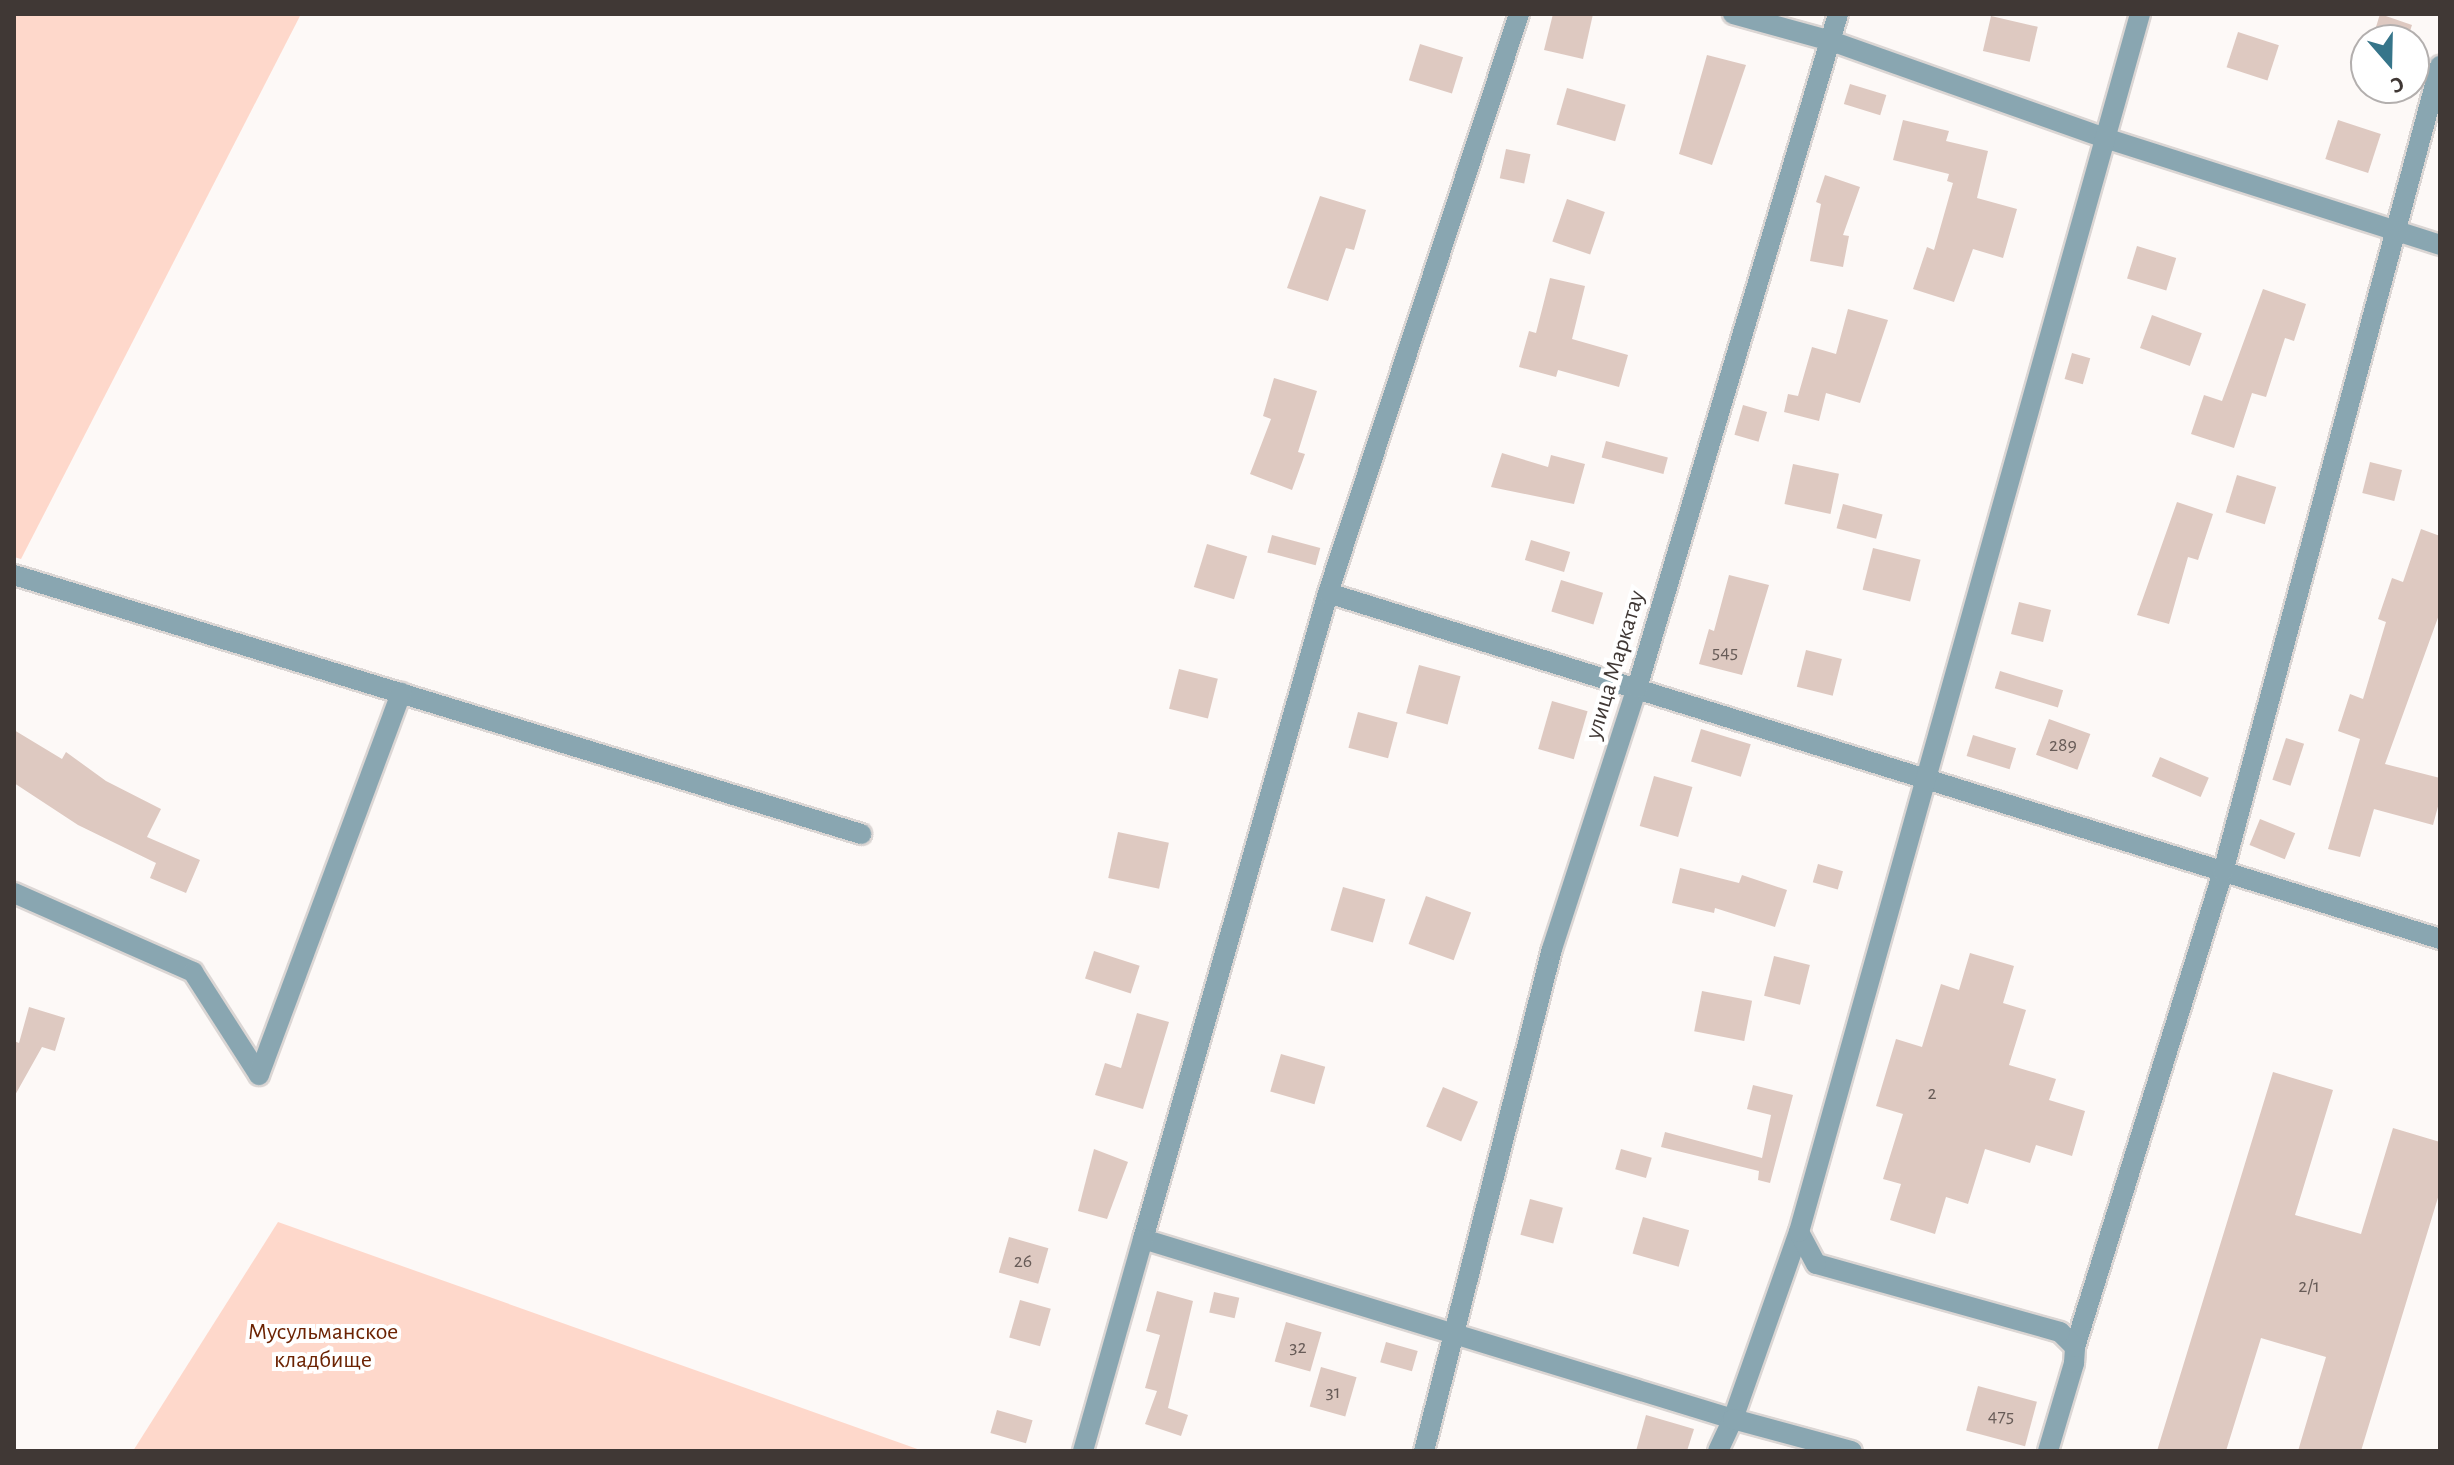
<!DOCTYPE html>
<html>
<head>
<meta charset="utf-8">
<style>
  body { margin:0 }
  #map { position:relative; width:2454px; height:1465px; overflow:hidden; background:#fdf9f7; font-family:"Alegreya Sans",sans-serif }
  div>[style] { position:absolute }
  .green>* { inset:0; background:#fed8cb }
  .building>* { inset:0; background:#dec9c1; transform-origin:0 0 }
  .roads { filter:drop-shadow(2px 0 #dbd6d4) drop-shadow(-2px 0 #dbd6d4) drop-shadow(0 2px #dbd6d4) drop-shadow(0 -2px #dbd6d4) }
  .minor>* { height:20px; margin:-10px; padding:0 10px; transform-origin:10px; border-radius:10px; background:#89a6b1 }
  span { translate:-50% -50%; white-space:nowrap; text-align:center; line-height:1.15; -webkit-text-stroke:8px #fff; paint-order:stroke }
  .number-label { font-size:20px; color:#685c58 }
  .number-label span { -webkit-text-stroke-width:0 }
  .street-label { font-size:24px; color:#403835 }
  .park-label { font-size:24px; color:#6c2303 }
  .frame { position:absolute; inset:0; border:16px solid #403835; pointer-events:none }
  .north { position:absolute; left:2350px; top:24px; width:80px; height:80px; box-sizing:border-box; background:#fff; border:2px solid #b3afae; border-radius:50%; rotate:160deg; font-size:22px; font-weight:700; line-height:32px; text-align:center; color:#403835 }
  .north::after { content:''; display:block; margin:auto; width:28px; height:36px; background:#36758a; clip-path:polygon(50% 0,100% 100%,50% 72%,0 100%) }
</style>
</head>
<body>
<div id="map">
  <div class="green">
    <i style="clip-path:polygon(14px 14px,301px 14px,21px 559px,14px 557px)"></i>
    <i style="clip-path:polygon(278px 1222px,923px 1451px,133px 1451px)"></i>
  </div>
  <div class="building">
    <i style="clip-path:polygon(1553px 14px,1593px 14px,1583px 59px,1544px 50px)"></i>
    <i style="clip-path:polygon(2380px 14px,2412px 25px,2407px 40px,2372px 40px)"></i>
    <i style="left:1991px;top:16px;width:48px;height:36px;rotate:13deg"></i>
    <i style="left:2238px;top:32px;width:43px;height:37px;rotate:18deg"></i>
    <i style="left:1420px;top:44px;width:45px;height:38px;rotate:17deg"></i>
    <i style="clip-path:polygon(1707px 55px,1746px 65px,1712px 165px,1679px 154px)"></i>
    <i style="left:1850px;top:84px;width:38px;height:21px;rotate:17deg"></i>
    <i style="left:1567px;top:88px;width:61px;height:38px;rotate:16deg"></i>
    <i style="clip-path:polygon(1903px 120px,1949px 131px,1946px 141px,1988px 151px,1977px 198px,2017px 209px,2003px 258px,1973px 249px,1954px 302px,1913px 289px,1927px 247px,1934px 250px,1953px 183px,1947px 181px,1949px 174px,1893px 160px)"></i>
    <i style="left:2338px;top:120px;width:45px;height:41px;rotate:18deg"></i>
    <i style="left:1506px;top:149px;width:25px;height:30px;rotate:12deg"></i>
    <i style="clip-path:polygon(1825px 175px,1860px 187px,1843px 235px,1849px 236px,1843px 267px,1810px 261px,1821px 204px,1816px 202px)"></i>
    <i style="clip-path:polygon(1320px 196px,1366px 210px,1354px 250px,1346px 248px,1328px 301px,1287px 288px)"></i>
    <i style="left:1567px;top:199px;width:40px;height:45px;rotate:19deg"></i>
    <i style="left:2137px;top:246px;width:41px;height:34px;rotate:17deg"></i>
    <i style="clip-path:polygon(1550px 278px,1585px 286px,1572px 339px,1628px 355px,1619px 387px,1558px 370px,1556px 377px,1519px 367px,1529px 331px,1536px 333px)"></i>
    <i style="clip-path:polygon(2263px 289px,2306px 304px,2294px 341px,2285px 338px,2266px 397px,2252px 393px,2234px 448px,2191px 434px,2204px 395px,2222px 401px)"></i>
    <i style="clip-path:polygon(1848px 309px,1888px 320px,1860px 403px,1826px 393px,1819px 421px,1784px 412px,1788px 394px,1798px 396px,1812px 347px,1836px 354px)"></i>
    <i style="left:2152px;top:315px;width:53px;height:35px;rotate:20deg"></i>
    <i style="left:2072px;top:353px;width:19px;height:27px;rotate:16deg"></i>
    <i style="clip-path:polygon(1274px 378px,1317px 391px,1298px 452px,1305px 454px,1292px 490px,1250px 474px,1271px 419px,1263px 416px)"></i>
    <i style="left:1743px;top:405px;width:25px;height:31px;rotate:16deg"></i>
    <i style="left:1606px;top:441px;width:64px;height:17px;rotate:15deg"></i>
    <i style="clip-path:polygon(1502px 453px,1548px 467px,1551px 455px,1585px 464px,1574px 504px,1491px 487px)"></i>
    <i style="left:2370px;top:462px;width:33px;height:32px;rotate:14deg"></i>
    <i style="left:1793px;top:464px;width:47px;height:41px;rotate:12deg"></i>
    <i style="left:2237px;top:475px;width:41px;height:39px;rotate:17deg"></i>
    <i style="clip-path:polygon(2177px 502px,2213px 514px,2198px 560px,2188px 557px,2169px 624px,2137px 615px)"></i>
    <i style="left:1843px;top:504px;width:41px;height:25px;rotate:15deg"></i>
    <i style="clip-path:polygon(2421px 529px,2440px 536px,2440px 612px,2385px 764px,2440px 778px,2440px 799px,2433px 825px,2374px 809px,2360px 857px,2328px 849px,2360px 739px,2338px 731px,2350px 694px,2363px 699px,2386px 622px,2378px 619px,2392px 578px,2403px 582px)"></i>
    <i style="left:1272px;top:535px;width:50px;height:18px;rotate:15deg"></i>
    <i style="left:1531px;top:540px;width:41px;height:21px;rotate:17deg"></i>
    <i style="left:1207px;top:544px;width:42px;height:45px;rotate:17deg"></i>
    <i style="left:1873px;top:548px;width:49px;height:43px;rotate:14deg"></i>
    <i style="clip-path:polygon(1729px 575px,1769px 585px,1742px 675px,1699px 664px,1709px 629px,1714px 631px)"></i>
    <i style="left:1561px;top:580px;width:44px;height:33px;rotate:17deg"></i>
    <i style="left:2019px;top:602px;width:33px;height:33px;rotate:14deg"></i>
    <i style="left:1806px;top:650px;width:37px;height:38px;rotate:14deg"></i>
    <i style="left:1419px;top:665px;width:43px;height:50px;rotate:15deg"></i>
    <i style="left:1179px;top:669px;width:40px;height:41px;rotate:14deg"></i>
    <i style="left:2000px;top:671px;width:66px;height:18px;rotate:17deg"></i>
    <i style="left:1552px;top:701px;width:37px;height:50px;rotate:16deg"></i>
    <i style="left:1358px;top:712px;width:41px;height:37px;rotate:15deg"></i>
    <i style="left:2049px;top:719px;width:44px;height:38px;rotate:20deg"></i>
    <i style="left:1701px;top:729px;width:52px;height:34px;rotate:17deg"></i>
    <i style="clip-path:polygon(14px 730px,62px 759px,66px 752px,106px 781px,161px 809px,147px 837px,200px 860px,186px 893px,150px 878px,156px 863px,78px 825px,14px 783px)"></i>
    <i style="left:1973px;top:735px;width:45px;height:22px;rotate:17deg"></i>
    <i style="left:2286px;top:738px;width:19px;height:44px;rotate:18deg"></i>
    <i style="left:2160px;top:757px;width:53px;height:21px;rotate:23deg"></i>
    <i style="left:1654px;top:776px;width:40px;height:52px;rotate:16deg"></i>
    <i style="left:2260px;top:819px;width:38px;height:28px;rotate:22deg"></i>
    <i style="left:1118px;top:832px;width:52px;height:47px;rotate:12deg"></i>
    <i style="left:1818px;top:864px;width:26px;height:19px;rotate:16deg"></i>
    <i style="clip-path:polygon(1680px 868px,1739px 883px,1742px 875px,1787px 890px,1775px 927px,1715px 908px,1714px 913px,1672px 903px)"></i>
    <i style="left:1343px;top:887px;width:44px;height:45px;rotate:16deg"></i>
    <i style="left:1426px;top:896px;width:48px;height:51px;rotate:20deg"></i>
    <i style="left:1094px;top:951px;width:48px;height:29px;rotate:18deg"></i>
    <i style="clip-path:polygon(1970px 953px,2014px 966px,2003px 1003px,2026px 1010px,2009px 1065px,2056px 1079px,2049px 1100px,2085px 1111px,2072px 1156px,2036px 1145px,2030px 1163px,1985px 1149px,1968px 1204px,1946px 1197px,1935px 1234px,1890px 1220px,1901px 1184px,1883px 1179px,1903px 1114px,1876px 1106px,1896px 1039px,1922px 1047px,1941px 984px,1959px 990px)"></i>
    <i style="left:1774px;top:956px;width:37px;height:41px;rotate:14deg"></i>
    <i style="left:1702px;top:991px;width:51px;height:41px;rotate:11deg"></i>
    <i style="clip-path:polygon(29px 1007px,65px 1018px,55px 1051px,42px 1047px,14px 1097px,14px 1041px,19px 1043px)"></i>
    <i style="clip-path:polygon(1137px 1013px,1169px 1022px,1143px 1109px,1095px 1095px,1105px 1063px,1121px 1068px)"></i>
    <i style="left:1281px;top:1054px;width:46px;height:39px;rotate:16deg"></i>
    <i style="clip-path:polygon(2273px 1072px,2333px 1090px,2295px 1215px,2361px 1234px,2393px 1128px,2440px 1142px,2440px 1191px,2361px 1451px,2298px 1451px,2326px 1357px,2261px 1338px,2226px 1451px,2157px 1451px)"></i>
    <i style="clip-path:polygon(1753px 1085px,1793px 1095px,1770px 1183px,1758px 1180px,1759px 1171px,1661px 1147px,1665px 1132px,1762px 1158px,1771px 1115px,1747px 1109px)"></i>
    <i style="left:1443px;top:1087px;width:38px;height:43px;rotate:23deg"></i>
    <i style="clip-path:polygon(1094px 1149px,1128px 1162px,1107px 1219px,1078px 1211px)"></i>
    <i style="left:1621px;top:1149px;width:32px;height:21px;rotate:16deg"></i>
    <i style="left:1530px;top:1199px;width:34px;height:37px;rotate:15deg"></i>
    <i style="left:1643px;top:1217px;width:48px;height:38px;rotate:16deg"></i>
    <i style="left:1009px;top:1237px;width:41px;height:37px;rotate:16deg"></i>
    <i style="clip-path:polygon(1157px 1291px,1193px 1301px,1168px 1408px,1188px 1415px,1181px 1436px,1145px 1424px,1157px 1391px,1145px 1388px,1160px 1335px,1146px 1331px)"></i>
    <i style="left:1214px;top:1292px;width:26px;height:21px;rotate:13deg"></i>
    <i style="left:1020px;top:1300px;width:32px;height:39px;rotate:16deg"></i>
    <i style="left:1286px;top:1322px;width:37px;height:41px;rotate:16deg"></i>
    <i style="left:1386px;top:1342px;width:33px;height:21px;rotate:16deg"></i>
    <i style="left:1321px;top:1367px;width:37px;height:41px;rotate:16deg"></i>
    <i style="left:1978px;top:1386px;width:61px;height:46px;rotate:15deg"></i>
    <i style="left:997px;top:1410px;width:37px;height:24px;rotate:16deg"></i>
    <i style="clip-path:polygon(1646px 1415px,1694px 1429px,1687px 1451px,1636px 1451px)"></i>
  </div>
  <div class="roads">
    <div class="minor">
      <i style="left:1519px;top:14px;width:610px;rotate:108.26deg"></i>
      <i style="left:1328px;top:593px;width:672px;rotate:105.98deg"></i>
      <i style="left:1143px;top:1239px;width:617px;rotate:16.97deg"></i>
      <i style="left:1733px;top:1419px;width:198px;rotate:-70.6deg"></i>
      <i style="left:1733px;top:14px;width:102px;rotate:15.4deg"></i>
      <i style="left:1831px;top:41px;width:291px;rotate:19.5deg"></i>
      <i style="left:2105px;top:138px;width:352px;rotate:17.7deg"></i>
      <i style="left:14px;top:575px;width:886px;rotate:17deg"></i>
      <i style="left:1328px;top:593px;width:1165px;rotate:17.28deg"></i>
      <i style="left:14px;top:893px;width:196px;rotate:23.8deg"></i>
      <i style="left:193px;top:972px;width:122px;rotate:57.3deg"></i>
      <i style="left:259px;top:1075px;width:408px;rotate:-69.6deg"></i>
      <i style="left:2075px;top:1347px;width:498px;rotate:-72.7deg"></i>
      <i style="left:2223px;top:872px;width:835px;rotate:-74.93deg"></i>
      <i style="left:1083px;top:1451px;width:220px;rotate:-74.2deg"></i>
      <i style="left:1424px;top:1451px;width:518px;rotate:-75.7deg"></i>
      <i style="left:1552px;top:949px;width:274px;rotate:-72deg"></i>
      <i style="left:1637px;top:688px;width:703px;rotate:-73.39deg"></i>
      <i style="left:1718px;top:1451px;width:35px;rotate:-65deg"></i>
      <i style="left:1733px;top:1419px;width:123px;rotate:15.1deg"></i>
      <i style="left:2048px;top:1451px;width:92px;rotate:-73.5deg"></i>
      <i style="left:2074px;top:1363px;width:16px;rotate:-86deg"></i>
      <i style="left:2075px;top:1347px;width:21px;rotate:-135deg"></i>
      <i style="left:2060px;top:1332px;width:253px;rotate:-164.4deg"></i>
      <i style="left:1816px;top:1264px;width:36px;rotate:-118deg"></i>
      <i style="left:1799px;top:1232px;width:1265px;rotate:-74.36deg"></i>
    </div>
  </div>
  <div class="number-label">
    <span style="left:1725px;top:652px">545</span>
    <span style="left:2063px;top:745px">289</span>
    <span style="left:1932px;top:1093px">2</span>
    <span style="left:1023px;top:1261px">26</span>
    <span style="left:2309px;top:1286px">2/1</span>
    <span style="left:1298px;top:1347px">32</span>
    <span style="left:1333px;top:1392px">31</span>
    <span style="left:2001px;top:1416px">475</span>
  </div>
  <div class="street-label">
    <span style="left:1616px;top:665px;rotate:-73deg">улица Маркатау</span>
  </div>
  <div class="park-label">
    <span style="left:323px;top:1347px">Мусульманское<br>кладбище</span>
  </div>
  <div class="frame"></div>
  <div class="north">С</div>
</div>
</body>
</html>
